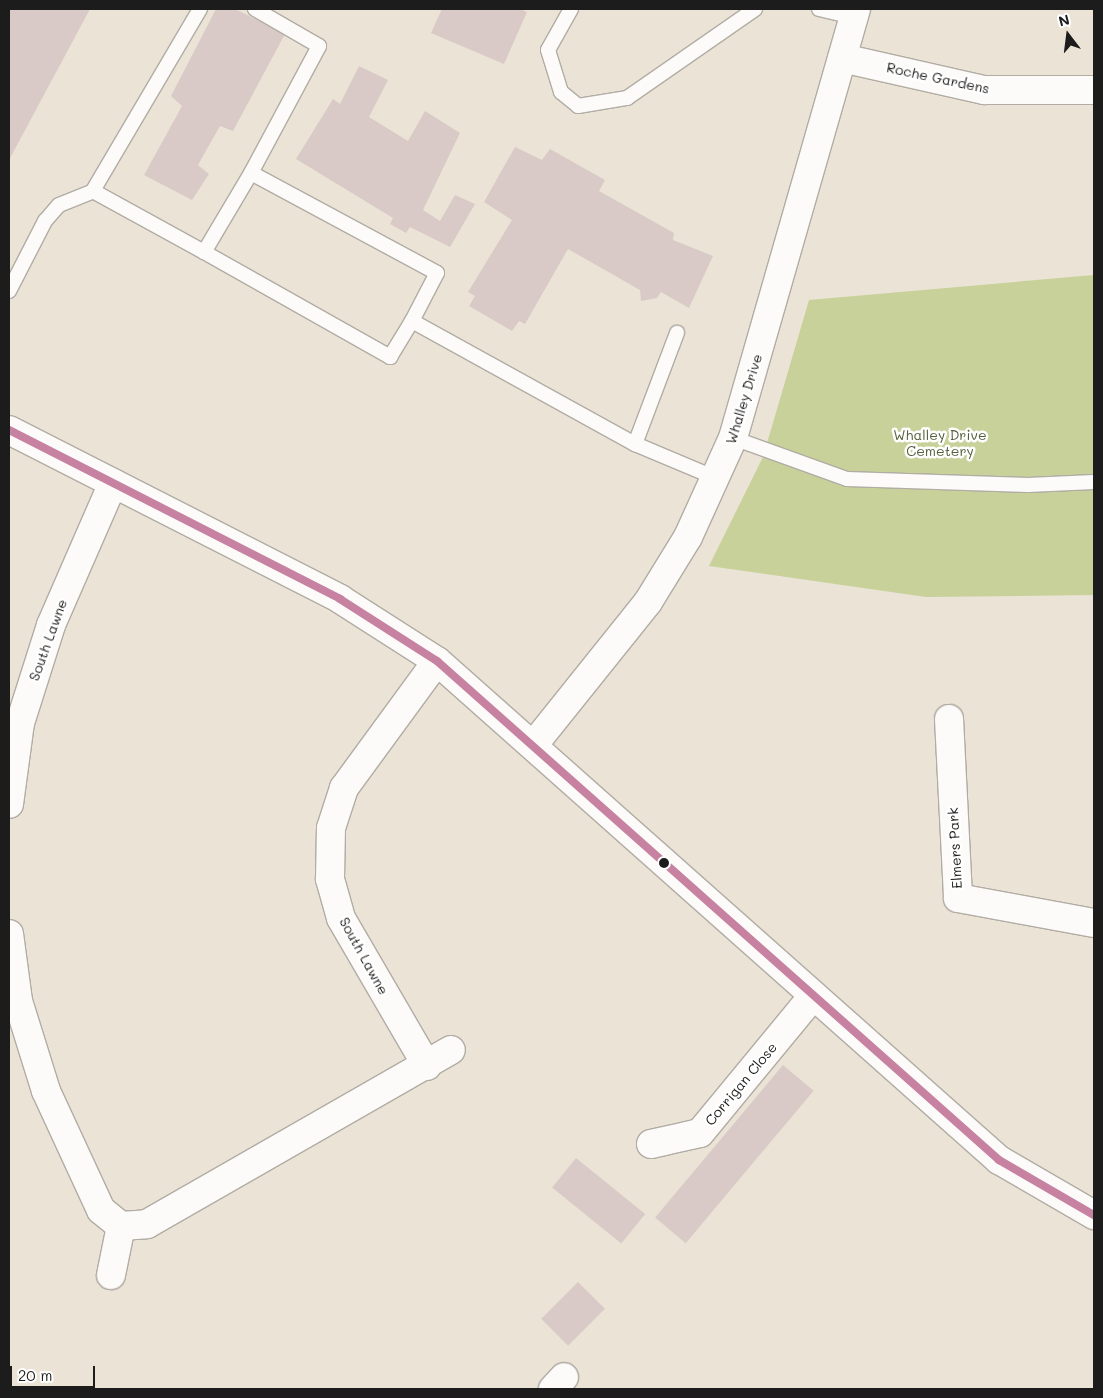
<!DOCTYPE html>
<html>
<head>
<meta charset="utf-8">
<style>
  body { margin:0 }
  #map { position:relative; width:1103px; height:1398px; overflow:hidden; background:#ebe3d5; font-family:Mali,sans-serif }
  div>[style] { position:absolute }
  .green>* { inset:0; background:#c7d199 }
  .building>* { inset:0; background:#d9cac7; transform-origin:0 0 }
  .roads { filter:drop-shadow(1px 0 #b1aca4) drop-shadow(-1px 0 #b1aca4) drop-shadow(0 1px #b1aca4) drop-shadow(0 -1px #b1aca4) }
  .lane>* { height:14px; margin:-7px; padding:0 7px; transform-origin:7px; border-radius:7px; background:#fcfbf9 }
  .street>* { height:28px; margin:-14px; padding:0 14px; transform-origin:14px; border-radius:14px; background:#fcfbf9 }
  .secondary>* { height:28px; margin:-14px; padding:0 14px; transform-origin:14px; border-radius:14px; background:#fcfbf9 }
  .bus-1>* { height:8px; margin:-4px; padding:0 4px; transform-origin:4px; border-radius:4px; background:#c781a1 }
  .dots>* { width:14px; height:14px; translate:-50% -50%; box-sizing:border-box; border:2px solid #fff; border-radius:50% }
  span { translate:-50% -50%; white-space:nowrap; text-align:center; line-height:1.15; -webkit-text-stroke:5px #fff; paint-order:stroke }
  .street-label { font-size:14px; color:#1c1c1c }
  .park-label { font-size:14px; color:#545e3a }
  .frame { position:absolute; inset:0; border:10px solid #1c1c1c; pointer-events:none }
  .north { position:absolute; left:1043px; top:10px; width:50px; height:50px; -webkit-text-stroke:4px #fff; paint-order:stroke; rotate:345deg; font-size:14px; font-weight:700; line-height:20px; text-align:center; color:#1c1c1c }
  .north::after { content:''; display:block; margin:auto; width:18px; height:22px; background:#1c1c1c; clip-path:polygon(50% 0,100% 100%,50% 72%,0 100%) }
  .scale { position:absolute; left:10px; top:1366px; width:85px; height:22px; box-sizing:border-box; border:2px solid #1c1c1c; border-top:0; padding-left:6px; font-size:15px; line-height:18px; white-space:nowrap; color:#1c1c1c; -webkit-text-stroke:4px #fff; paint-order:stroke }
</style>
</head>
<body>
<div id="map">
  <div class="green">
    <i style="clip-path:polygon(1094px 275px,1094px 595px,926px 597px,709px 566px,763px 457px,809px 300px)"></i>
  </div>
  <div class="building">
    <i style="clip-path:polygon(9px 9px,90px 9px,9px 160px)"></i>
    <i style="clip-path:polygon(216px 9px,235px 9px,285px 34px,233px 131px,220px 126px,198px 165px,209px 174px,192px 200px,144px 175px,182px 106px,171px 96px)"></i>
    <i style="clip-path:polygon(442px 9px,520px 9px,527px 12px,504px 64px,431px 33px)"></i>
    <i style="clip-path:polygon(359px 66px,388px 80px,369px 117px,408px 141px,425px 111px,460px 133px,423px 210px,440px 221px,455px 195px,475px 204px,450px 247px,410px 227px,406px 233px,390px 224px,393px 218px,296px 159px,333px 99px,340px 104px)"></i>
    <i style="clip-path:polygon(515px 147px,542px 160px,550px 149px,605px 180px,599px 191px,674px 233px,673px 240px,713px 256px,689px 308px,661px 292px,657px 298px,641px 301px,640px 290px,568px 249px,525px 324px,519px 321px,512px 331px,469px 306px,475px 296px,468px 292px,512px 220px,484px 202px)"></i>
    <i style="left:783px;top:1065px;width:40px;height:199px;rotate:40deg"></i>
    <i style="left:576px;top:1158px;width:89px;height:38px;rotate:39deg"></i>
    <i style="left:578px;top:1282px;width:38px;height:52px;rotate:45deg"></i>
  </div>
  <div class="roads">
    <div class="lane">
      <i style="left:200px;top:9px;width:211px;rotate:120.5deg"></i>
      <i style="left:93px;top:191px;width:127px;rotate:28.8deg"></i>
      <i style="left:571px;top:9px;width:47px;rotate:119.3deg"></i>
      <i style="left:548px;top:50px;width:44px;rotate:72.8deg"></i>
      <i style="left:561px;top:92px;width:22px;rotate:39deg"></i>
      <i style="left:578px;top:106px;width:50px;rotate:-9.3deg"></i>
      <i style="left:627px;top:98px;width:156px;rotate:-34.8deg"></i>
      <i style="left:819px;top:9px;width:36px;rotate:13deg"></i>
      <i style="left:251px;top:173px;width:144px;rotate:-61.8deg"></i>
      <i style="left:319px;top:46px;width:74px;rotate:-150deg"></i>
      <i style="left:9px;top:291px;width:79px;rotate:-62.8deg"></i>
      <i style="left:45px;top:221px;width:21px;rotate:-49deg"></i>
      <i style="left:59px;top:205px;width:37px;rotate:-22deg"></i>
      <i style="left:412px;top:321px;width:54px;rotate:-62.5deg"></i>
      <i style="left:437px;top:273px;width:211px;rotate:-151.7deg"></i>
      <i style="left:251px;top:173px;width:92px;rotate:120.7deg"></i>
      <i style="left:204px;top:252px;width:214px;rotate:29.4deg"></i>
      <i style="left:390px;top:357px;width:42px;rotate:-58.6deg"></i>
      <i style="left:412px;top:321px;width:255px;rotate:28.9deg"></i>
      <i style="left:635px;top:444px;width:88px;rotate:22.8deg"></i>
      <i style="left:733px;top:438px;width:121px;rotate:19.8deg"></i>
      <i style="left:847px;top:479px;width:181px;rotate:1.9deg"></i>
      <i style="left:1028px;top:485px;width:66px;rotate:-2.6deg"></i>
      <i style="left:635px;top:444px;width:119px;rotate:-69.3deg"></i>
    </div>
    <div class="street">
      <i style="left:842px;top:58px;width:146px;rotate:12.7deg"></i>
      <i style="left:984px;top:90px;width:110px"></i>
      <i style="left:949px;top:719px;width:179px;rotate:87.1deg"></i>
      <i style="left:958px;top:898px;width:138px;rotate:10.4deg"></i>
      <i style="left:9px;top:804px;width:82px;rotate:-82.3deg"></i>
      <i style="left:20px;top:723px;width:103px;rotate:-72.4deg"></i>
      <i style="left:51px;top:625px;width:155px;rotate:-66.4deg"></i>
      <i style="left:9px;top:934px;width:68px;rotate:82.3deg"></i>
      <i style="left:18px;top:1001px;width:94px;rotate:72.7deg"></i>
      <i style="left:46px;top:1091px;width:131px;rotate:65.2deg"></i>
      <i style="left:101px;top:1210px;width:26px;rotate:39deg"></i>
      <i style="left:121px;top:1226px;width:26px;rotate:-4deg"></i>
      <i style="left:147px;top:1224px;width:350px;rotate:-29.8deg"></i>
      <i style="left:427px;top:1066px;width:171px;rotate:-120.2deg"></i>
      <i style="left:341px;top:918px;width:41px;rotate:-105.8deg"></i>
      <i style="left:330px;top:879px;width:51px;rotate:-88.9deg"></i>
      <i style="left:331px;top:828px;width:42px;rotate:-72deg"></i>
      <i style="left:344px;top:788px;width:157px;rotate:-53.8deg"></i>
      <i style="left:651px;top:1144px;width:50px;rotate:-12.7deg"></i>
      <i style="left:700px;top:1133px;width:178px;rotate:-50.5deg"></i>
      <i style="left:111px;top:1275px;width:50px;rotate:-78.5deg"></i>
      <i style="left:553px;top:1389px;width:16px;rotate:-47deg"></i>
    </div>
    <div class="secondary">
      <i style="left:9px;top:430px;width:372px;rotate:27deg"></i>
      <i style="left:340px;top:599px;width:115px;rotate:32.6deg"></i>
      <i style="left:437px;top:661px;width:752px;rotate:41.6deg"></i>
      <i style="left:999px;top:1160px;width:110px;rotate:30.1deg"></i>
      <i style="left:535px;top:743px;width:181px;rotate:-51.3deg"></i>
      <i style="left:648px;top:602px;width:76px;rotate:-58.4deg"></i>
      <i style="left:688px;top:537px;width:109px;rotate:-65.6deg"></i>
      <i style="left:733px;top:438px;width:446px;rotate:-74deg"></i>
    </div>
  </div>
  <div class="bus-1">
    <i style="left:9px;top:430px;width:372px;rotate:27deg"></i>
    <i style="left:340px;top:599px;width:115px;rotate:32.6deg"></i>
    <i style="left:437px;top:661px;width:752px;rotate:41.6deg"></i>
    <i style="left:999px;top:1160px;width:110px;rotate:30.1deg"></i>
  </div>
  <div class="dots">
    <i style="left:664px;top:863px;background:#1c1c1c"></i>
  </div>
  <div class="street-label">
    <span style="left:938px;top:78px;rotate:12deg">Roche Gardens</span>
    <span style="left:744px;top:399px;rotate:-73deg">Whalley Drive</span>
    <span style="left:48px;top:640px;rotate:-70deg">South Lawne</span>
    <span style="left:955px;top:848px;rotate:-93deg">Elmers Park</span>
    <span style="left:364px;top:956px;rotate:61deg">South Lawne</span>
    <span style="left:741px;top:1084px;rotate:-50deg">Corrigan Close</span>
  </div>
  <div class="park-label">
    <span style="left:940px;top:443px">Whalley Drive<br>Cemetery</span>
  </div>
  <div class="frame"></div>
  <div class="north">N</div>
  <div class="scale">20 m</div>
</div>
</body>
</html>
